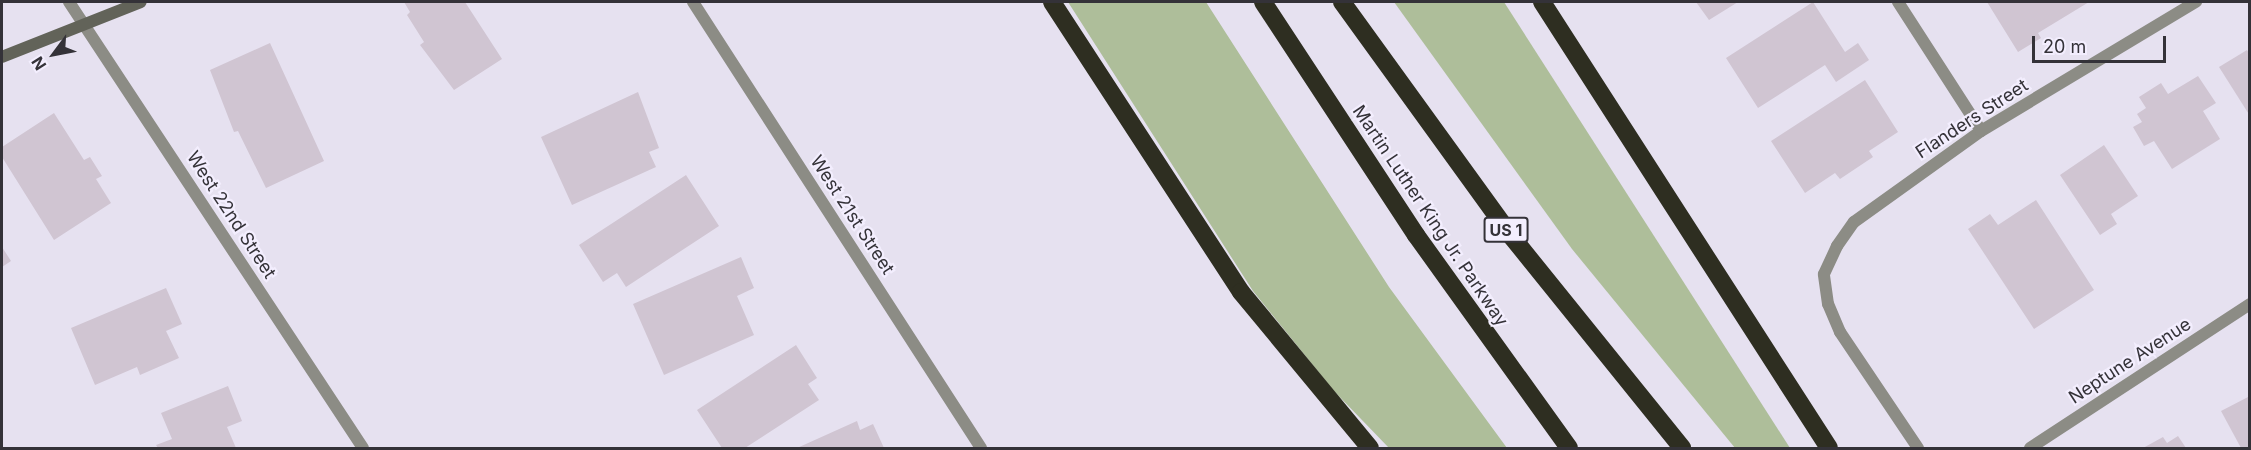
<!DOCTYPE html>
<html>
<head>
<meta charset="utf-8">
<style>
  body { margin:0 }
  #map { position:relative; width:2251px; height:450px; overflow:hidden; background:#e6e1f0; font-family:Inter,sans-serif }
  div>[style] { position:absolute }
  .green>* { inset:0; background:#aebe9a }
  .building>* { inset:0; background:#d0c5d2 }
  .minor>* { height:12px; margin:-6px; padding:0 6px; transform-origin:6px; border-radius:6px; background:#8c8c85 }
  .tertiary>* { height:12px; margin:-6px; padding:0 6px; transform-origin:6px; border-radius:6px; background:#8c8c85 }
  .secondary>* { height:12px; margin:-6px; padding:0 6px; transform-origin:6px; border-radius:6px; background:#626359 }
  .motorway>* { height:18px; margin:-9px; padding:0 9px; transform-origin:9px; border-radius:9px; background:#2e2e21 }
  span { translate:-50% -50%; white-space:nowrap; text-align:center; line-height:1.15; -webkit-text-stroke:4.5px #f3eefe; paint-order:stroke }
  .shield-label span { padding:2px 4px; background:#f3eefe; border:2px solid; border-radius:4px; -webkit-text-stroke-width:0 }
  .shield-label { font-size:16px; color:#343238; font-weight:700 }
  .street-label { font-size:18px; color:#343238 }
  .frame { position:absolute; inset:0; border:3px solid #343238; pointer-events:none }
  .north { position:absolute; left:24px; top:24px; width:60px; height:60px; -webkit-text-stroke:4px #f3eefe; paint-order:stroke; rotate:238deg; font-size:16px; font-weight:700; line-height:24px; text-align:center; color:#343238 }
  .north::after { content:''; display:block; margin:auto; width:21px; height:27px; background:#343238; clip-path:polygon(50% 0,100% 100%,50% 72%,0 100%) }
  .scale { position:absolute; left:2032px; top:36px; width:134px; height:27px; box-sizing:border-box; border:3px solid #343238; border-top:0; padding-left:8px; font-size:18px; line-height:21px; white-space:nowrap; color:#343238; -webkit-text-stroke:4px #f3eefe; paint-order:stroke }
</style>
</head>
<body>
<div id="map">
  <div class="green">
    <i style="clip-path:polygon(1068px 2px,1206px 2px,1389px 287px,1507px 448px,1389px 448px,1333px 390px,1253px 291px)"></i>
    <i style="clip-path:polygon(1394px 2px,1504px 2px,1790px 448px,1735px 448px,1572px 249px)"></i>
  </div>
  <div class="building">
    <i style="clip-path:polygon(404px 2px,465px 2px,502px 59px,454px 90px,420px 45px,424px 42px,407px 15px,410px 12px)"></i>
    <i style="clip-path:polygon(1696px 2px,1738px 2px,1709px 20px)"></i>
    <i style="clip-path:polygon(1813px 2px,1845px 52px,1858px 43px,1869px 60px,1836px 82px,1825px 65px,1758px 108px,1726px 58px)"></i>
    <i style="clip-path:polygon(1987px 2px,2089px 2px,2038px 33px,2041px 38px,2018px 52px)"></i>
    <i style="clip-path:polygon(270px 43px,324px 161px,266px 188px,238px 131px,234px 132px,210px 70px)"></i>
    <i style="clip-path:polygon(2247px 50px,2250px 55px,2250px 116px,2219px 67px)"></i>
    <i style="clip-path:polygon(2198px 76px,2216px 103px,2203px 111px,2220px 139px,2172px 169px,2154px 141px,2144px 146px,2133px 127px,2142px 122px,2137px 114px,2146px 108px,2139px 97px,2161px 83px,2168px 94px)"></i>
    <i style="clip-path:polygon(1865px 80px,1898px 132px,1869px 151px,1873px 157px,1840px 179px,1835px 173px,1805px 193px,1771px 141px)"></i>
    <i style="clip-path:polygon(638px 92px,659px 148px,649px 152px,656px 167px,572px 205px,541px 137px)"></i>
    <i style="clip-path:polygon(54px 113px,84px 160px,90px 157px,102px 176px,96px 179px,111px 203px,54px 240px,2px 157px,2px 147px)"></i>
    <i style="clip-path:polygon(2104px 145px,2138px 196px,2111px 214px,2117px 224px,2100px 235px,2060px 175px)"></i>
    <i style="clip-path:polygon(686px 175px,719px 226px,626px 287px,617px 273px,603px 282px,579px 245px)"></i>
    <i style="clip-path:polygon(2036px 200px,2094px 290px,2034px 329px,1968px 229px,1990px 214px,1998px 225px)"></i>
    <i style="clip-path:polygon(2px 247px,11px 261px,2px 267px)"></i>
    <i style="clip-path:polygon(741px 257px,754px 288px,737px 296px,754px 335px,664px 375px,633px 304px)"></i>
    <i style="clip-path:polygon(166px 288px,182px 324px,166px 331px,179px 358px,140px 375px,137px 367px,95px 385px,71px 328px)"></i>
    <i style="clip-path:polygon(796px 345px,817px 378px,808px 384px,819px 400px,745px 448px,722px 448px,697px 410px)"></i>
    <i style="clip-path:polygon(228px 386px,242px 421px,227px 427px,236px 448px,158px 448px,156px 445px,172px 439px,161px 413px)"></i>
    <i style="clip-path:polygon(2250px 396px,2250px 448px,2241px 448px,2221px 411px)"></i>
    <i style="clip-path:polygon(857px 421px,860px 430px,873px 424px,884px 448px,797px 448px)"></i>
    <i style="clip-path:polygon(2178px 436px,2186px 448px,2143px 448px,2163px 437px,2167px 443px)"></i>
  </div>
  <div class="minor">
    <i style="left:69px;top:2px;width:534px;rotate:56.61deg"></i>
    <i style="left:1898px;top:2px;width:153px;rotate:57.2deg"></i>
    <i style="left:1918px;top:448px;width:140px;rotate:-123.9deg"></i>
    <i style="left:1840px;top:332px;width:30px;rotate:-113deg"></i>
    <i style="left:1828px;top:304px;width:30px;rotate:-98deg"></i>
    <i style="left:1824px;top:274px;width:31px;rotate:-65deg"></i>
    <i style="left:1837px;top:246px;width:29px;rotate:-55deg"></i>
    <i style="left:1854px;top:222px;width:156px;rotate:-35.6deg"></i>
    <i style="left:1981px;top:131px;width:251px;rotate:-31deg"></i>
    <i style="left:2030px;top:448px;width:263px;rotate:-33.2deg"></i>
  </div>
  <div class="tertiary">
    <i style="left:693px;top:2px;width:531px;rotate:57.15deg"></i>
  </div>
  <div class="secondary">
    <i style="left:2px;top:57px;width:149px;rotate:-21.6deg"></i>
  </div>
  <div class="motorway">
    <i style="left:1052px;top:2px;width:346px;rotate:56.9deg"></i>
    <i style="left:1241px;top:292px;width:202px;rotate:50.4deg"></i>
    <i style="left:1263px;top:2px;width:279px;rotate:56.7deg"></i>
    <i style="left:1416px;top:235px;width:262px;rotate:54.3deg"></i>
    <i style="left:1342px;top:2px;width:290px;rotate:54.1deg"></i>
    <i style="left:1512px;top:237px;width:271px;rotate:51.1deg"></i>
    <i style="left:1542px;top:2px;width:530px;rotate:57.24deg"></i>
  </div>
  <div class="shield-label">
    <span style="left:1506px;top:230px">US 1</span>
  </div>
  <div class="street-label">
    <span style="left:1972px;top:119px;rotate:-33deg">Flanders Street</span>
    <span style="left:231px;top:215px;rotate:57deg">West 22nd Street</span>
    <span style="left:852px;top:215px;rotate:57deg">West 21st Street</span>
    <span style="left:1430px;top:216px;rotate:56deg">Martin Luther King Jr. Parkway</span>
    <span style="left:2130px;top:361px;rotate:-33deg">Neptune Avenue</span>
  </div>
  <div class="frame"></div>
  <div class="north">N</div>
  <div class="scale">20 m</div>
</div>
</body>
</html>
